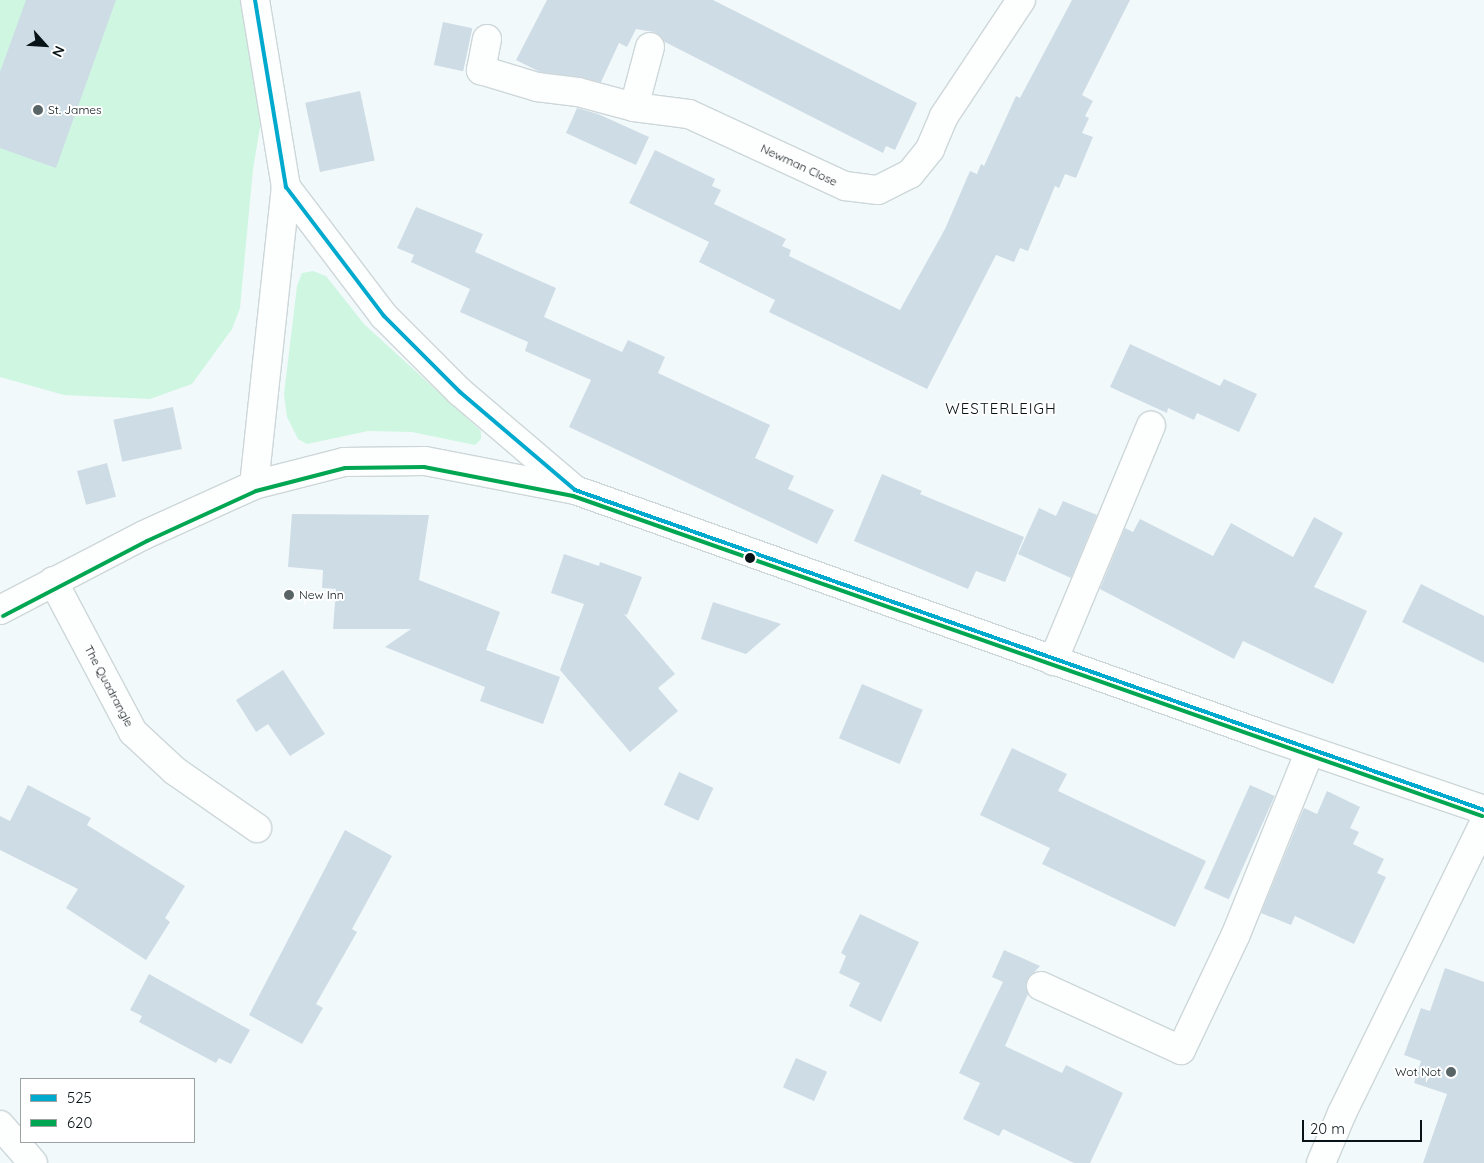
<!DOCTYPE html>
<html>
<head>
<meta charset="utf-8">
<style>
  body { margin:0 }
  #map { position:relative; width:1484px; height:1163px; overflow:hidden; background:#f2f9fb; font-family:Quicksand,sans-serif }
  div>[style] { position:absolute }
  .green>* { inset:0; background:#cff6e1 }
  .building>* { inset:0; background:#cedce6; transform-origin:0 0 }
  .roads { filter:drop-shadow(1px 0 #cdd7d9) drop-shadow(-1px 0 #cdd7d9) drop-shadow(0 1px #cdd7d9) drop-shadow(0 -1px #cdd7d9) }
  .minor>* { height:28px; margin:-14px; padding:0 14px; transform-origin:14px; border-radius:14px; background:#fdfefe }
  .bus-1>* { height:4px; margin:-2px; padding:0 2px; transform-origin:2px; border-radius:2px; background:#00a9ce }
  .bus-2>* { height:4px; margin:-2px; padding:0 2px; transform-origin:2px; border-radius:2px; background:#00a651 }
  .dots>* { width:14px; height:14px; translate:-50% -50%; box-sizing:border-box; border:2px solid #fff; border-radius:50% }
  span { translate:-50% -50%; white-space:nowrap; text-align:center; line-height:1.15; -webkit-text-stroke:4px #fff; paint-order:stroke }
  .poi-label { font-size:12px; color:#071316 }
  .left { translate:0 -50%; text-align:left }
  .right { translate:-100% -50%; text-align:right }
  .street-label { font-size:12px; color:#071316 }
  .quarter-label { font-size:15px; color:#071316; letter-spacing:1px }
  .legend { position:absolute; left:20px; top:1078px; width:175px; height:65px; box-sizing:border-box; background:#fff; border:1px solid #9ca1a2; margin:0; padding:6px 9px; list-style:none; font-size:15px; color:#071316 }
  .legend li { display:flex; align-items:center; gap:10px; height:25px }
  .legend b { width:25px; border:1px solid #9ca1a2 }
  .north { position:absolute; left:20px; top:20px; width:50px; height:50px; -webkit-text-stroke:4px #fff; paint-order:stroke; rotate:116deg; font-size:14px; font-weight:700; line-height:20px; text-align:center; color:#071316 }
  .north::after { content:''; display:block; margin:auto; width:18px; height:22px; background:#071316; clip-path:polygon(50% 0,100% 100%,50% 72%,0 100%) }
  .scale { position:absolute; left:1302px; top:1120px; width:120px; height:22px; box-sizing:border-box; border:2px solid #071316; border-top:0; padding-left:6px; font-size:15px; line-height:18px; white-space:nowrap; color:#071316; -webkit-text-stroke:4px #fff; paint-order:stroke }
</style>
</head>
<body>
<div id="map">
  <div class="green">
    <i style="clip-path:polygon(0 0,249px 0,264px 104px,253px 169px,240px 308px,232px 329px,192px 384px,150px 399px,64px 395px,0 377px)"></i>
    <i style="clip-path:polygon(313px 271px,326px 276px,364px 324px,481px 431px,481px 439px,475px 445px,412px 432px,368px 431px,307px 444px,298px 439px,287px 417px,284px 394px,297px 286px,302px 273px)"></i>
  </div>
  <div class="building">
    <i style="clip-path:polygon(26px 0,116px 0,56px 168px,0 148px,0 72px)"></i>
    <i style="clip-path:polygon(547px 0,713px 0,917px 103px,895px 150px,886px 146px,883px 153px,665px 42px,654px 32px,636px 29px,627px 47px,619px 43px,601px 82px,540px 72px,516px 60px)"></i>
    <i style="clip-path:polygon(1072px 0,1130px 0,1082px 95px,1093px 101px,1085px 116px,1089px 118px,1082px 133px,1093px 137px,1076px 178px,1065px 174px,1059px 188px,1055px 186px,1028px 251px,1020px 248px,1014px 262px,996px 255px,927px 389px,769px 312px,775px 300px,699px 262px,709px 242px,629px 203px,655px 150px,715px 179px,712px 186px,721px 190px,714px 204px,786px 239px,782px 246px,791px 250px,789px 256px,900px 310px,945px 229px,970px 171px,977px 174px,981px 164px,984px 166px,1016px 96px,1020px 98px)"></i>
    <i style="left:443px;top:22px;width:30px;height:44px;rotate:12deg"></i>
    <i style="left:360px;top:91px;width:71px;height:56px;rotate:78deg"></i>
    <i style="clip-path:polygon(577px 108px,598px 114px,649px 137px,636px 165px,566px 133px)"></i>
    <i style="clip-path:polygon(416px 207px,483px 234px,475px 252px,556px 288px,544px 317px,622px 352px,628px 340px,665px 357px,658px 373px,770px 425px,755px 458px,794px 476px,788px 489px,834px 510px,817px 544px,569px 427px,591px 380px,525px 351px,528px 342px,460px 312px,470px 289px,411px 262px,414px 255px,397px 248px)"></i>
    <i style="clip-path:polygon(1130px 344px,1220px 386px,1224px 379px,1257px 394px,1239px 432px,1197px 413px,1194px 420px,1168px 408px,1167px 413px,1110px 387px)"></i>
    <i style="left:173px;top:407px;width:43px;height:61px;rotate:78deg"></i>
    <i style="left:107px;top:463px;width:35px;height:31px;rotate:75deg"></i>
    <i style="clip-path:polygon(882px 474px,922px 491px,920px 494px,1024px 537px,1005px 582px,976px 571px,968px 589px,854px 541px)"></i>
    <i style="clip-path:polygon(1063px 501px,1097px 515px,1071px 578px,1018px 554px,1039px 508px,1056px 516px)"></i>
    <i style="clip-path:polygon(292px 514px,429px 515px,419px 580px,500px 612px,486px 650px,560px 677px,543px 724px,480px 701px,485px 687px,385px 647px,411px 629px,333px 629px,336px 589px,322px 588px,323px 570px,288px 567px)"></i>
    <i style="clip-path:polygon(1314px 517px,1343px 533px,1314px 587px,1367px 611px,1333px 684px,1243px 641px,1234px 659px,1100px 589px,1125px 528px,1133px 532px,1140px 519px,1213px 556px,1231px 523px,1293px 557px)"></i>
    <i style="clip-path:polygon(564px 554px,599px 566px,600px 562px,642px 577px,627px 615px,624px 614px,675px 674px,658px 688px,678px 711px,630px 752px,560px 670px,584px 604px,551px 593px)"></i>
    <i style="clip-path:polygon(1421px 584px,1484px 616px,1484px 663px,1402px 622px)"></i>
    <i style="clip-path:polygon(713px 602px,781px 624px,746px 654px,701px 639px)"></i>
    <i style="clip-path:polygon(283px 670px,325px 734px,290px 756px,268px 724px,256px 732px,236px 700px)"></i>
    <i style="left:862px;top:684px;width:66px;height:59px;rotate:23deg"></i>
    <i style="clip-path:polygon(1012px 748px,1067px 774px,1058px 791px,1206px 861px,1175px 927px,1042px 864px,1050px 848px,980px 815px)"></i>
    <i style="left:679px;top:772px;width:38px;height:36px;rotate:25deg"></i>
    <i style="clip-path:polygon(28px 785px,91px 818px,87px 825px,185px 886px,165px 918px,170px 922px,146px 960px,66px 908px,78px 889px,0 850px,0 816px,10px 821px)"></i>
    <i style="left:1250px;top:785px;width:27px;height:113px;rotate:24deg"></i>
    <i style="clip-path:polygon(1327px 791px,1360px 807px,1350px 828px,1359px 832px,1353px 844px,1384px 859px,1377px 873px,1386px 877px,1354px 944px,1295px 916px,1291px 925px,1261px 913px,1304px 808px,1317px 814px)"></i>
    <i style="clip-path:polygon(345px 830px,392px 856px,352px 929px,357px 932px,316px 1004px,323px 1008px,302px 1044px,249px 1015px)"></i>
    <i style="clip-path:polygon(860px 914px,919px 942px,881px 1022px,849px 1006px,860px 983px,839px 973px,846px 956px,841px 953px)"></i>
    <i style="clip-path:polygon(1004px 950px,1040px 966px,1027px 980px,1028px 994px,1005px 1046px,1062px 1073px,1066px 1065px,1123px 1093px,1090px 1163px,1074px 1163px,1003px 1129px,999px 1136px,963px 1119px,980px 1083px,959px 1073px,1003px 982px,992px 977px)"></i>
    <i style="clip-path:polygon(1445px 968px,1484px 982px,1484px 1163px,1423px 1163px,1447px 1094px,1414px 1083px,1421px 1061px,1404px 1055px,1421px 1008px,1430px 1011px)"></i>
    <i style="clip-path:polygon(149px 974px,250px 1030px,231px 1064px,219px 1058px,216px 1063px,139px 1022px,142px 1016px,130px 1010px)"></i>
    <i style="left:796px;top:1058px;width:34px;height:32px;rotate:24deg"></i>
  </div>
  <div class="roads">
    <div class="minor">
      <i style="left:255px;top:0;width:190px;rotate:80.6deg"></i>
      <i style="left:286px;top:187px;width:162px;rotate:52.8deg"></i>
      <i style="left:384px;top:316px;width:107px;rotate:45deg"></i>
      <i style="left:460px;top:392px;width:150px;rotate:40.4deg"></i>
      <i style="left:487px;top:39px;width:32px;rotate:101deg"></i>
      <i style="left:481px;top:70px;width:59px;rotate:16.9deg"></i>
      <i style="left:537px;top:87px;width:41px;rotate:7deg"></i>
      <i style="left:578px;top:92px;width:58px;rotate:15deg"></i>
      <i style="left:634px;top:107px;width:55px;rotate:7.3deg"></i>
      <i style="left:689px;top:114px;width:172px;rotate:24.8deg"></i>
      <i style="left:845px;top:186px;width:33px;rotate:7deg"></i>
      <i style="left:878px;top:190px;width:36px;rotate:-27deg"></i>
      <i style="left:910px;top:174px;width:32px;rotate:-51deg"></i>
      <i style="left:930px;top:149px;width:36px;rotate:-67deg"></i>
      <i style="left:944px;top:116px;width:139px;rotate:-56.4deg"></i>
      <i style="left:634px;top:107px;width:62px;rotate:-75.1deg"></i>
      <i style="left:254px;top:485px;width:300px;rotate:-83.9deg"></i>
      <i style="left:53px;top:581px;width:171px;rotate:62.1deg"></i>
      <i style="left:133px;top:732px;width:57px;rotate:42.9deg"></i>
      <i style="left:175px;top:771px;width:100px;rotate:34.8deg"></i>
      <i style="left:0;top:610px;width:162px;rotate:-27.5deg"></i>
      <i style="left:144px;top:535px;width:121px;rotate:-24.4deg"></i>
      <i style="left:254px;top:485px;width:93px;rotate:-14.3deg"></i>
      <i style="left:344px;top:462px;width:81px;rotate:-0.7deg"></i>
      <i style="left:425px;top:461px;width:153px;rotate:10.9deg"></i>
      <i style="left:575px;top:490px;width:731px;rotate:19.57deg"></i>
      <i style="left:1264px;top:735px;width:232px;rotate:18.8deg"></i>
      <i style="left:1053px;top:661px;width:255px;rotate:-67.4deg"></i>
      <i style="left:1041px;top:986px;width:154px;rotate:24.6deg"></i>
      <i style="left:1181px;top:1050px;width:128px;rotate:-64.6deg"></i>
      <i style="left:1236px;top:934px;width:197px;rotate:-68deg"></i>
      <i style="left:0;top:1125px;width:50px;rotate:49deg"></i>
      <i style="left:1321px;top:1163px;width:54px;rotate:-67.2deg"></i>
      <i style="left:1342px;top:1113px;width:323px;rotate:-63.9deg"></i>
    </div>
  </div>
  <div class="bus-1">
    <i style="left:255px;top:0;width:190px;rotate:80.6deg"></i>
    <i style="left:286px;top:187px;width:162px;rotate:52.8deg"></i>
    <i style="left:384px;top:316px;width:107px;rotate:45deg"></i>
    <i style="left:460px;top:392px;width:151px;rotate:40.4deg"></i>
    <i style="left:575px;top:490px;width:964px;rotate:19.39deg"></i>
  </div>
  <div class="bus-2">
    <i style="left:3px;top:616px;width:162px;rotate:-27.5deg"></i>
    <i style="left:147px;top:541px;width:120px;rotate:-24.6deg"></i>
    <i style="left:256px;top:491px;width:92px;rotate:-14.5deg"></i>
    <i style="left:345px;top:468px;width:79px;rotate:-0.7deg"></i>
    <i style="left:424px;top:467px;width:152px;rotate:11deg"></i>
    <i style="left:573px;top:496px;width:964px;rotate:19.39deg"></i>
  </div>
  <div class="dots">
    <i style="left:38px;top:110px;background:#596466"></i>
    <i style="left:750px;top:558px;background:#071316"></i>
    <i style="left:289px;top:595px;background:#596466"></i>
    <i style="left:1451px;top:1072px;background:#596466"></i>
  </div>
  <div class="poi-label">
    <span class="left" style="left:48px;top:110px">St. James</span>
    <span class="left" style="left:299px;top:595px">New Inn</span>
    <span class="right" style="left:1441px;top:1072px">Wot Not</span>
  </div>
  <div class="street-label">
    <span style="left:799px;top:165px;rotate:25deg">Newman Close</span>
    <span style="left:109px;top:686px;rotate:62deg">The Quadrangle</span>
  </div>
  <div class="quarter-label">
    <span style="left:1001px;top:409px">WESTERLEIGH</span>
  </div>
  <ul class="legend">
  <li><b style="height:6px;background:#00a9ce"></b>525</li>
  <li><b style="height:6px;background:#00a651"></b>620</li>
  </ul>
  <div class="north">N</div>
  <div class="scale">20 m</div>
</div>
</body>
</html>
